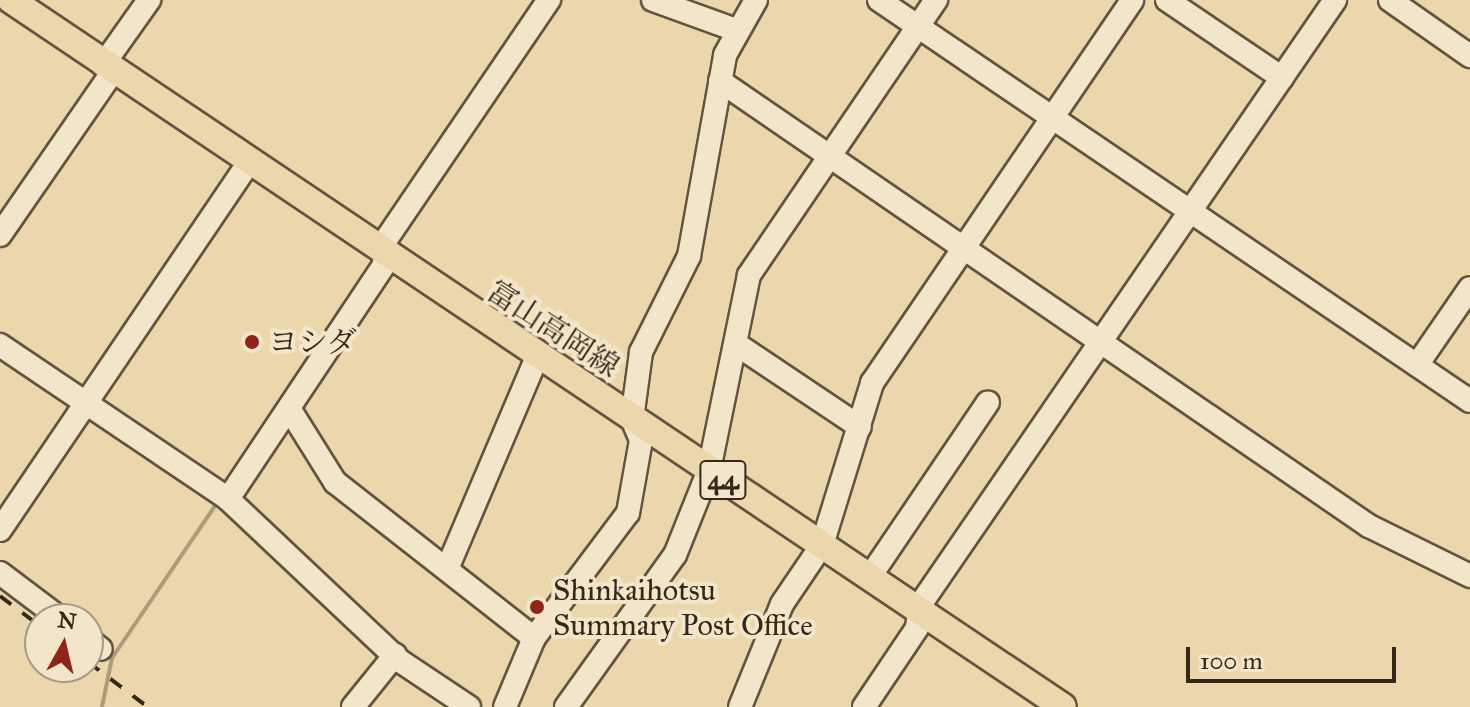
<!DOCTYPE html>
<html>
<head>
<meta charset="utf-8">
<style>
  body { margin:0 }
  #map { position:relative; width:1470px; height:707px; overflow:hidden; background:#ecd7ac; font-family:"IM FELL Great Primer","Noto Serif JP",serif }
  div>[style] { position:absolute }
  .stream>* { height:4px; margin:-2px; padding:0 2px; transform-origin:2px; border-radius:2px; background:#ad9c7a }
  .roads { filter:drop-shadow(2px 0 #62543d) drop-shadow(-2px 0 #62543d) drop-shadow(0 2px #62543d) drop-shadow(0 -2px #62543d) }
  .minor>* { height:22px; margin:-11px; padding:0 11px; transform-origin:11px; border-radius:11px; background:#f3e5c9 }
  .major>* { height:26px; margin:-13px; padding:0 13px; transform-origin:13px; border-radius:13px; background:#ecd7ac }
  .rail>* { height:4px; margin-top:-2px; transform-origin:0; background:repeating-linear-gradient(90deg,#342818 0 14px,transparent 0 28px) }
  .dots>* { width:22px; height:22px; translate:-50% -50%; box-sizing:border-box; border:4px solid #f3e5c9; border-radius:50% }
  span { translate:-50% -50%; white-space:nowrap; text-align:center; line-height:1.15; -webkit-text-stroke:8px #f3e5c9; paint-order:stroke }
  .shield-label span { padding:2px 6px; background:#f3e5c9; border:2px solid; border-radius:6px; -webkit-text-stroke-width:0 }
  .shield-label { font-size:28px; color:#342818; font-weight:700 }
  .street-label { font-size:30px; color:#342818 }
  .poi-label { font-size:30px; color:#342818 }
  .left { translate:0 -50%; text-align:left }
  .north { position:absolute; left:24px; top:603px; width:80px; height:80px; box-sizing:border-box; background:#f3e5c9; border:2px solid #a79982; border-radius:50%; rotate:8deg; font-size:22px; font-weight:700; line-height:32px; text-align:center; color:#342818 }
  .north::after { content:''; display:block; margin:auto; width:28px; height:36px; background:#8f2418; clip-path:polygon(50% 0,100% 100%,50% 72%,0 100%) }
  .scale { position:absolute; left:1186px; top:647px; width:210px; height:36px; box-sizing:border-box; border:4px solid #342818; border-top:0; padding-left:10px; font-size:24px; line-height:28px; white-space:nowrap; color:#342818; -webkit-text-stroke:6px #f3e5c9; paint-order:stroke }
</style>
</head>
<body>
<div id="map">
  <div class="stream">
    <i style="left:102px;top:707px;width:50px;rotate:-78.5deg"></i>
    <i style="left:112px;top:658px;width:187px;rotate:-55.9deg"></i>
  </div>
  <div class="roads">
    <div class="minor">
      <i style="left:653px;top:0;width:88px;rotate:19.9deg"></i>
      <i style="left:879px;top:0;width:714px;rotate:34.16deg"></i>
      <i style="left:1167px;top:0;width:139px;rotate:34.1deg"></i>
      <i style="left:1390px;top:0;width:98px;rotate:35deg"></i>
      <i style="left:103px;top:65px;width:80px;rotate:-54.7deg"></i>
      <i style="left:720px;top:81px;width:787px;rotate:34.44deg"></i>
      <i style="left:1369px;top:526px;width:113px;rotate:26.3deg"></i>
      <i style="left:0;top:235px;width:199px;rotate:-55.4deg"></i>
      <i style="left:736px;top:344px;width:149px;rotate:33.8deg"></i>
      <i style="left:0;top:345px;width:275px;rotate:34deg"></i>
      <i style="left:228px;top:499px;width:236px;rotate:43.3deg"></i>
      <i style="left:400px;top:661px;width:83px;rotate:33.7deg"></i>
      <i style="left:1417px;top:365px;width:93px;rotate:-55.5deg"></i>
      <i style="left:290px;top:410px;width:85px;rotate:58deg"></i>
      <i style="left:335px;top:482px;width:253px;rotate:38.1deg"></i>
      <i style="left:228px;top:499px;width:281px;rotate:-56.3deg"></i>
      <i style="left:384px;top:265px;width:24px;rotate:-88deg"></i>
      <i style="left:385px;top:241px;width:292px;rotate:-55.8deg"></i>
      <i style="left:0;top:530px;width:442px;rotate:-55.9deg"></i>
      <i style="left:447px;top:569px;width:230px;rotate:-67deg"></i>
      <i style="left:0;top:573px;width:76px;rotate:37deg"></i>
      <i style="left:869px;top:578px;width:212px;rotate:-55.9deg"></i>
      <i style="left:88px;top:639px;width:16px;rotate:38deg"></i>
      <i style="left:353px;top:707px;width:67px;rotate:-51.1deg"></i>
      <i style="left:505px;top:707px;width:75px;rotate:-67.2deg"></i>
      <i style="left:534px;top:638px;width:156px;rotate:-53.1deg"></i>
      <i style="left:628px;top:513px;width:74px;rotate:-79.9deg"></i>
      <i style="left:641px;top:440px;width:23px;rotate:-113deg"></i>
      <i style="left:632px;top:419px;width:68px;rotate:-82.3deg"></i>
      <i style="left:641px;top:352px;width:107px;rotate:-63.4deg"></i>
      <i style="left:689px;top:256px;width:204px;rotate:-79.8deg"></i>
      <i style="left:725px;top:55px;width:63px;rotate:-60.6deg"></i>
      <i style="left:566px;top:707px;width:187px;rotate:-54.4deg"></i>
      <i style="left:675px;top:555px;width:92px;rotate:-68.2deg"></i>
      <i style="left:709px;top:470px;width:199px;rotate:-78.4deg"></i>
      <i style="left:749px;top:275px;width:333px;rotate:-55.8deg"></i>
      <i style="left:740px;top:707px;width:111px;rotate:-67.8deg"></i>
      <i style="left:782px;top:604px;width:71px;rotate:-55.9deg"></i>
      <i style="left:822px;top:545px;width:170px;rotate:-72.8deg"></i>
      <i style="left:872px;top:383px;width:463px;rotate:-55.8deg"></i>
      <i style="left:864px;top:707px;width:95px;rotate:-56.1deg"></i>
      <i style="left:917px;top:628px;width:23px;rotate:-83deg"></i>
      <i style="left:920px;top:605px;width:734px;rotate:-55.55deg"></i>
    </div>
    <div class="major">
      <i style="left:11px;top:0;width:1267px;rotate:33.9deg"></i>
    </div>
  </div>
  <div class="rail">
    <i style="left:0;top:596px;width:50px;rotate:36.9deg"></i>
    <i style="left:88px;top:662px;width:75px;rotate:36.9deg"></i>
  </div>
  <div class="dots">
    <i style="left:252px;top:342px;background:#8f2418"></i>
    <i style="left:537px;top:607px;background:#8f2418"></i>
  </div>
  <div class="shield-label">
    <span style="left:723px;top:480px">44</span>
  </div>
  <div class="street-label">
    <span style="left:553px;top:329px;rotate:33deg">富山高岡線</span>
  </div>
  <div class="poi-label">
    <span class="left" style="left:268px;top:342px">ヨシダ</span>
    <span class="left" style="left:553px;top:607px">Shinkaihotsu<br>Summary Post Office</span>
  </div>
  <div class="north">N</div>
  <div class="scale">100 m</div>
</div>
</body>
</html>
